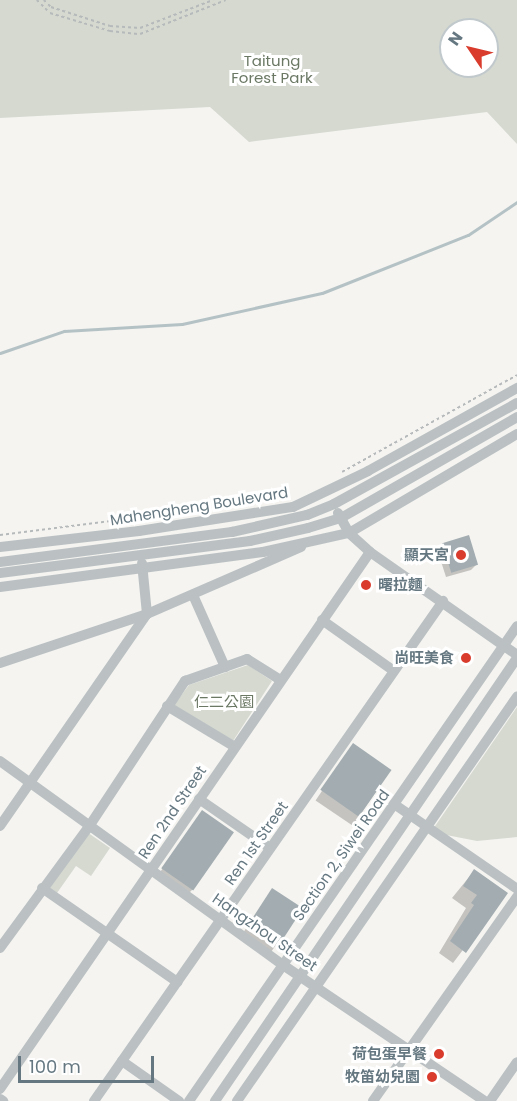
<!DOCTYPE html>
<html>
<head>
<meta charset="utf-8">
<style>
  body { margin:0 }
  #map { position:relative; width:517px; height:1101px; overflow:hidden; background:#f5f4f1; font-family:Poppins,"Noto Sans TC",sans-serif }
  div>[style] { position:absolute }
  .green>* { inset:0; background:#d5d9d0 }
  .shadow>* { inset:0; background:#0003; transform-origin:0 0 }
  .stream>* { height:3px; margin:-1.5px; padding:0 1.5px; transform-origin:1.5px; border-radius:1.5px; background:#b5c2c5 }
  .building>* { inset:0; background:#a3adb1; transform-origin:0 0 }
  .path>* { height:1.5px; margin-top:-0.75px; transform-origin:0; background:repeating-linear-gradient(90deg,#b6babb 0 3px,transparent 0 6px) }
  .minor>* { height:10px; margin:-5px; padding:0 5px; transform-origin:5px; border-radius:5px; background:#bbc1c3 }
  .dots>* { width:16px; height:16px; translate:-50% -50%; box-sizing:border-box; border:3px solid #fff; border-radius:50% }
  span { translate:-50% -50%; white-space:nowrap; text-align:center; line-height:1.15; -webkit-text-stroke:6px #fff; paint-order:stroke }
  .park-label { font-size:15px; color:#6b7864 }
  .street-label { font-size:15px; color:#657881 }
  .poi-label { font-size:15px; color:#657881; font-weight:700 }
  .right { translate:-100% -50%; text-align:right }
  .left { translate:0 -50%; text-align:left }
  .north { position:absolute; left:439px; top:18px; width:60px; height:60px; box-sizing:border-box; background:#fff; border:2px solid #c1c9cd; border-radius:50%; rotate:305deg; font-size:16px; font-weight:700; line-height:24px; text-align:center; color:#657881 }
  .north::after { content:''; display:block; margin:auto; width:21px; height:27px; background:#d93b2c; clip-path:polygon(50% 0,100% 100%,50% 72%,0 100%) }
  .scale { position:absolute; left:18px; top:1056px; width:136px; height:27px; box-sizing:border-box; border:3px solid #657881; border-top:0; padding-left:8px; font-size:18px; line-height:21px; white-space:nowrap; color:#657881; -webkit-text-stroke:4px #fff; paint-order:stroke }
</style>
</head>
<body>
<div id="map">
  <div class="green">
    <i style="clip-path:polygon(evenodd,0 0,517px 0,517px 144px,487px 112px,249px 142px,210px 107px,0 118px,0 0,451px 30px,487px 30px,487px 66px,451px 66px,451px 30px)"></i>
    <i style="clip-path:polygon(248px 665px,272px 681px,233px 741px,174px 705px,189px 685px)"></i>
    <i style="clip-path:polygon(517px 707px,517px 837px,477px 841px,431px 832px)"></i>
    <i style="clip-path:polygon(84px 830px,110px 848px,91px 876px,76px 866px,57px 893px,47px 886px)"></i>
  </div>
  <div class="shadow">
    <i style="clip-path:polygon(444px 546px,476px 565px,471px 570px,446px 577px,438px 552px)"></i>
    <i style="left:353px;top:745px;width:45px;height:67px;rotate:34deg"></i>
    <i style="clip-path:polygon(202px 812px,193px 889px,185px 897px,156px 878px)"></i>
    <i style="clip-path:polygon(474px 871px,506px 893px,453px 963px,439px 953px,466px 908px,452px 898px)"></i>
    <i style="left:272px;top:890px;width:34px;height:55px;rotate:34deg"></i>
  </div>
  <div class="stream">
    <i style="left:0;top:353px;width:68px;rotate:-19deg"></i>
    <i style="left:64px;top:331px;width:118px;rotate:-3.4deg"></i>
    <i style="left:182px;top:324px;width:143px;rotate:-12.5deg"></i>
    <i style="left:322px;top:293px;width:157px;rotate:-21.7deg"></i>
    <i style="left:468px;top:235px;width:59px;rotate:-34deg"></i>
  </div>
  <div class="building">
    <i style="left:469px;top:535px;width:31px;height:28px;rotate:73deg"></i>
    <i style="left:353px;top:743px;width:47px;height:57px;rotate:35deg"></i>
    <i style="left:202px;top:810px;width:39px;height:71px;rotate:35deg"></i>
    <i style="clip-path:polygon(474px 869px,508px 893px,466px 953px,450px 941px,474px 905px,471px 903px,477px 895px,463px 886px)"></i>
    <i style="left:272px;top:888px;width:37px;height:45px;rotate:33deg"></i>
  </div>
  <div class="path">
    <i style="left:37px;top:0;width:18px;rotate:45deg"></i>
    <i style="left:50px;top:13px;width:63px;rotate:16.7deg"></i>
    <i style="left:110px;top:31px;width:30px;rotate:6deg"></i>
    <i style="left:140px;top:34px;width:92px;rotate:-21.6deg"></i>
    <i style="left:44px;top:0;width:10px;rotate:45deg"></i>
    <i style="left:51px;top:7px;width:62px;rotate:17.9deg"></i>
    <i style="left:110px;top:26px;width:30px;rotate:4deg"></i>
    <i style="left:140px;top:28px;width:78px;rotate:-21deg"></i>
    <i style="left:342px;top:472px;width:200px;rotate:-29deg"></i>
    <i style="left:0;top:535px;width:217px;rotate:-7.2deg"></i>
  </div>
  <div class="minor">
    <i style="left:338px;top:513px;width:23px;rotate:61deg"></i>
    <i style="left:349px;top:533px;width:28px;rotate:42deg"></i>
    <i style="left:370px;top:552px;width:179px;rotate:35deg"></i>
    <i style="left:0;top:547px;width:140px;rotate:-6.6deg"></i>
    <i style="left:139px;top:531px;width:156px;rotate:-8.9deg"></i>
    <i style="left:293px;top:507px;width:83px;rotate:-25.6deg"></i>
    <i style="left:368px;top:471px;width:171px;rotate:-29.1deg"></i>
    <i style="left:0;top:562px;width:234px;rotate:-7.4deg"></i>
    <i style="left:232px;top:532px;width:77px;rotate:-12.8deg"></i>
    <i style="left:307px;top:515px;width:29px;rotate:-22deg"></i>
    <i style="left:334px;top:504px;width:209px;rotate:-28.9deg"></i>
    <i style="left:0;top:573px;width:252px;rotate:-7.3deg"></i>
    <i style="left:250px;top:541px;width:59px;rotate:-12.6deg"></i>
    <i style="left:308px;top:528px;width:34px;rotate:-17deg"></i>
    <i style="left:341px;top:518px;width:203px;rotate:-29.8deg"></i>
    <i style="left:0;top:587px;width:265px;rotate:-7.6deg"></i>
    <i style="left:263px;top:552px;width:88px;rotate:-12.5deg"></i>
    <i style="left:349px;top:533px;width:195px;rotate:-30.5deg"></i>
    <i style="left:193px;top:595px;width:79px;rotate:66deg"></i>
    <i style="left:322px;top:620px;width:88px;rotate:35.3deg"></i>
    <i style="left:0;top:663px;width:155px;rotate:-18.4deg"></i>
    <i style="left:147px;top:614px;width:168px;rotate:-23.5deg"></i>
    <i style="left:167px;top:706px;width:79px;rotate:31.1deg"></i>
    <i style="left:0;top:761px;width:349px;rotate:35.8deg"></i>
    <i style="left:283px;top:965px;width:244px;rotate:34deg"></i>
    <i style="left:199px;top:799px;width:86px;rotate:34.6deg"></i>
    <i style="left:394px;top:804px;width:150px;rotate:34.6deg"></i>
    <i style="left:0;top:826px;width:258px;rotate:-55.3deg"></i>
    <i style="left:147px;top:614px;width:51px;rotate:-95.6deg"></i>
    <i style="left:42px;top:888px;width:165px;rotate:34.8deg"></i>
    <i style="left:0;top:948px;width:152px;rotate:-53.8deg"></i>
    <i style="left:90px;top:825px;width:173px;rotate:-56.6deg"></i>
    <i style="left:185px;top:681px;width:66px;rotate:-19.5deg"></i>
    <i style="left:247px;top:659px;width:40px;rotate:32deg"></i>
    <i style="left:122px;top:1061px;width:70px;rotate:35.1deg"></i>
    <i style="left:0;top:1089px;width:652px;rotate:-55.43deg"></i>
    <i style="left:0;top:1099px;width:4px;rotate:34deg"></i>
    <i style="left:94px;top:1101px;width:610px;rotate:-55.08deg"></i>
    <i style="left:189px;top:1101px;width:577px;rotate:-55.37deg"></i>
    <i style="left:215px;top:1101px;width:536px;rotate:-55.72deg"></i>
    <i style="left:237px;top:1101px;width:492px;rotate:-55.3deg"></i>
    <i style="left:373px;top:1101px;width:250px;rotate:-54.8deg"></i>
    <i style="left:490px;top:1101px;width:47px;rotate:-55.3deg"></i>
  </div>
  <div class="dots">
    <i style="left:461px;top:555px;background:#d93b2c"></i>
    <i style="left:366px;top:585px;background:#d93b2c"></i>
    <i style="left:466px;top:658px;background:#d93b2c"></i>
    <i style="left:439px;top:1054px;background:#d93b2c"></i>
    <i style="left:432px;top:1077px;background:#d93b2c"></i>
  </div>
  <div class="park-label">
    <span style="left:272px;top:69px">Taitung<br>Forest Park</span>
    <span style="left:224px;top:702px">仁二公園</span>
  </div>
  <div class="street-label">
    <span style="left:199px;top:506px;rotate:-9deg">Mahengheng Boulevard</span>
    <span style="left:172px;top:812px;rotate:-56deg">Ren 2nd Street</span>
    <span style="left:256px;top:843px;rotate:-55deg">Ren 1st Street</span>
    <span style="left:341px;top:855px;rotate:-55deg">Section 2, Siwei Road</span>
    <span style="left:265px;top:932px;rotate:35deg">Hangzhou Street</span>
  </div>
  <div class="poi-label">
    <span class="right" style="left:449px;top:555px">顯天宮</span>
    <span class="left" style="left:378px;top:585px">曙拉麵</span>
    <span class="right" style="left:454px;top:658px">尚旺美食</span>
    <span class="right" style="left:427px;top:1054px">荷包蛋早餐</span>
    <span class="right" style="left:420px;top:1077px">牧笛幼兒園</span>
  </div>
  <div class="north">N</div>
  <div class="scale">100 m</div>
</div>
</body>
</html>
